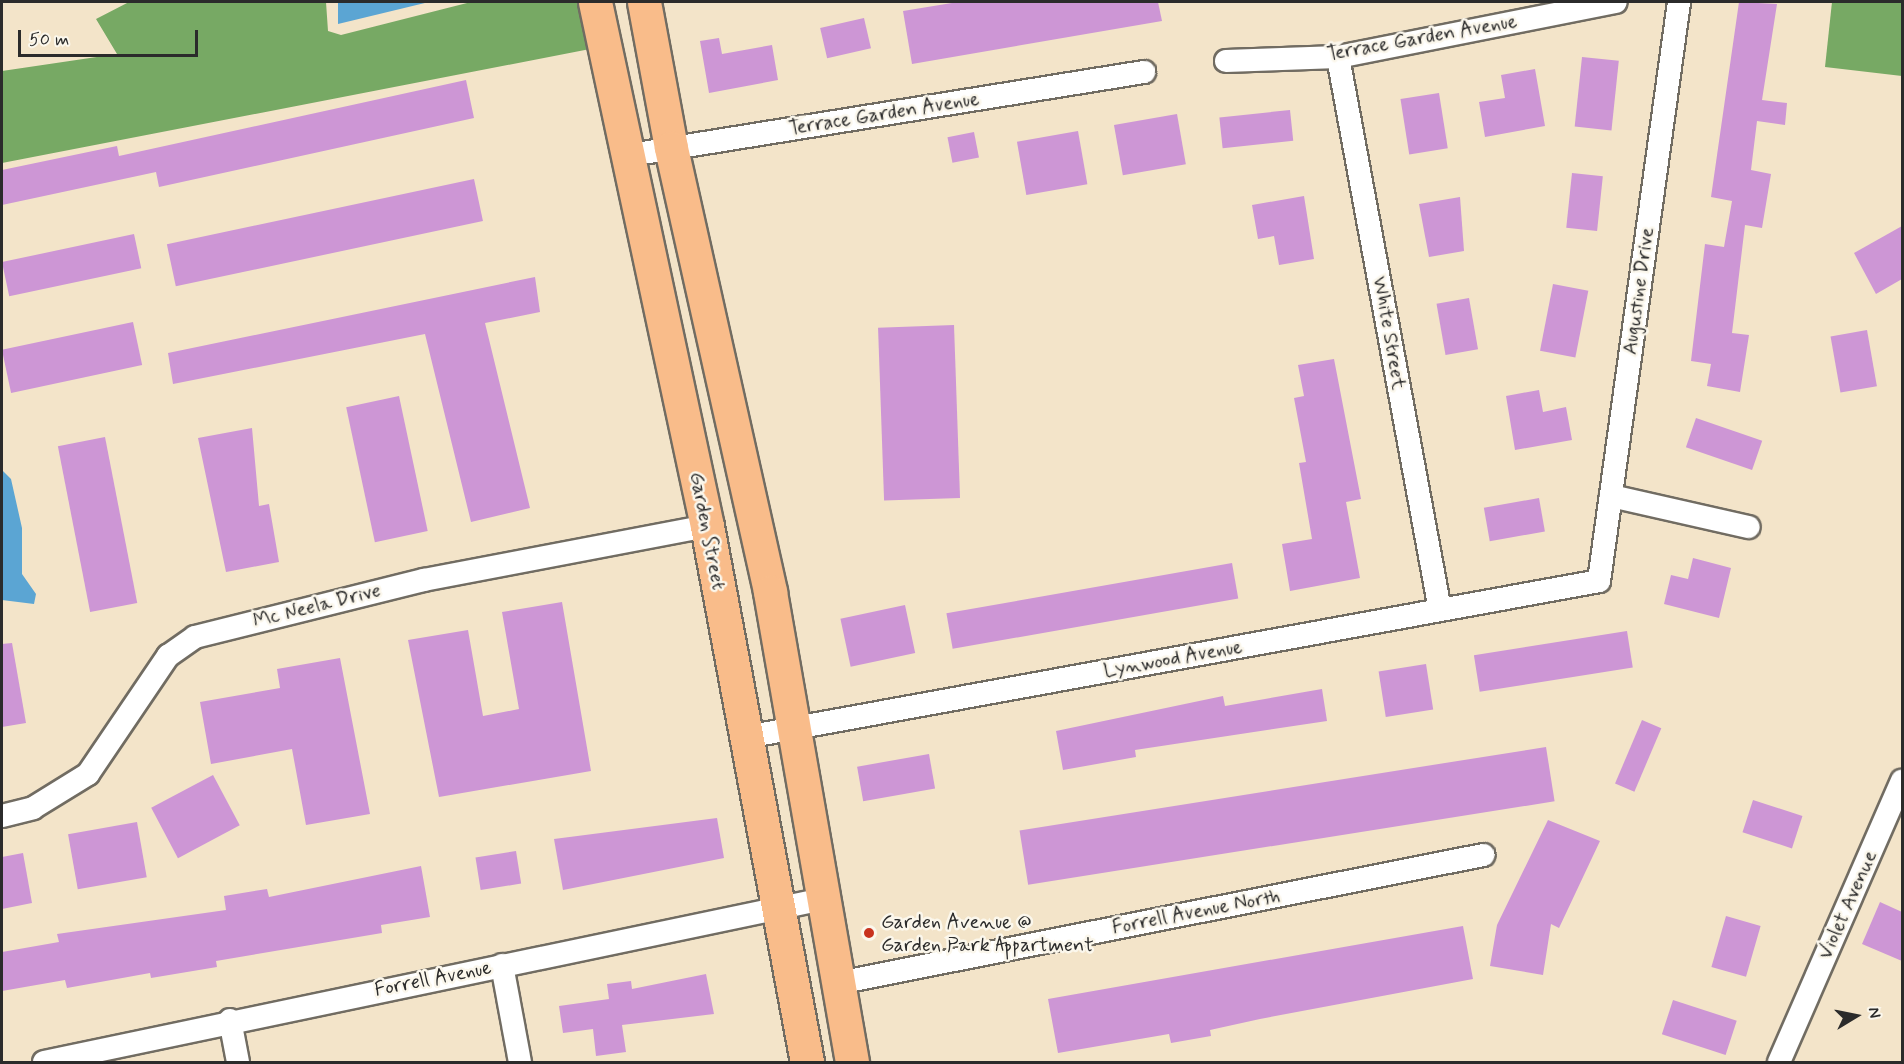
<!DOCTYPE html>
<html>
<head>
<meta charset="utf-8">
<style>
  body { margin:0 }
  #map { position:relative; width:1904px; height:1064px; overflow:hidden; background:#f3e4c9; font-family:Mynerve,sans-serif }
  div>[style] { position:absolute }
  .forest>* { inset:0; background:#77a964 }
  .water>* { inset:0; background:#5ba5d3 }
  .building>* { inset:0; background:#cd96d5; transform-origin:0 0 }
  .roads { filter:drop-shadow(2px 0 #716c62) drop-shadow(-2px 0 #716c62) drop-shadow(0 2px #716c62) drop-shadow(0 -2px #716c62) }
  .minor>* { height:22px; margin:-11px; padding:0 11px; transform-origin:11px; border-radius:11px; background:#fff }
  .primary>* { height:33px; margin:-16.5px; padding:0 16.5px; transform-origin:16.5px; border-radius:16.5px; background:#f9bc8a }
  .dots>* { width:16px; height:16px; translate:-50% -50%; box-sizing:border-box; border:3px solid #fbf7ec; border-radius:50% }
  span { translate:-50% -50%; white-space:nowrap; text-align:center; line-height:1.15; -webkit-text-stroke:5px #fbf7ec; paint-order:stroke }
  .street-label { font-size:20px; color:#2b2b2b }
  .poi-label { font-size:20px; color:#2b2b2b }
  .left { translate:0 -50%; text-align:left }
  .frame { position:absolute; inset:0; border:3px solid #2b2b2b; pointer-events:none }
  .north { position:absolute; left:1826px; top:986px; width:60px; height:60px; -webkit-text-stroke:4px #fbf7ec; paint-order:stroke; rotate:80deg; font-size:16px; font-weight:700; line-height:24px; text-align:center; color:#2b2b2b }
  .north::after { content:''; display:block; margin:auto; width:21px; height:27px; background:#2b2b2b; clip-path:polygon(50% 0,100% 100%,50% 72%,0 100%) }
  .scale { position:absolute; left:18px; top:30px; width:180px; height:27px; box-sizing:border-box; border:3px solid #2b2b2b; border-top:0; padding-left:8px; font-size:18px; line-height:21px; white-space:nowrap; color:#2b2b2b; -webkit-text-stroke:4px #fbf7ec; paint-order:stroke }
</style>
</head>
<body>
<div id="map">
  <div class="forest">
    <i style="clip-path:polygon(129px 2px,326px 2px,328px 31px,341px 35px,471px 2px,581px 2px,590px 49px,2px 163px,2px 71px,117px 54px,96px 19px)"></i>
    <i style="clip-path:polygon(1832px 2px,1902px 2px,1902px 76px,1825px 67px)"></i>
  </div>
  <div class="water">
    <i style="clip-path:polygon(338px 2px,429px 2px,338px 24px)"></i>
    <i style="clip-path:polygon(2px 470px,11px 479px,22px 528px,22px 574px,36px 594px,34px 604px,2px 600px)"></i>
  </div>
  <div class="building">
    <i style="clip-path:polygon(958px 2px,1158px 2px,1162px 21px,912px 64px,903px 11px)"></i>
    <i style="clip-path:polygon(1739px 2px,1777px 4px,1762px 100px,1787px 103px,1785px 125px,1757px 121px,1751px 170px,1771px 174px,1762px 228px,1745px 225px,1732px 333px,1749px 335px,1740px 392px,1707px 386px,1711px 364px,1691px 361px,1705px 244px,1724px 247px,1732px 201px,1711px 197px)"></i>
    <i style="left:864px;top:18px;width:31px;height:45px;rotate:77deg"></i>
    <i style="clip-path:polygon(719px 38px,722px 54px,772px 45px,778px 80px,709px 93px,700px 41px)"></i>
    <i style="left:1582px;top:57px;width:37px;height:70px;rotate:6deg"></i>
    <i style="clip-path:polygon(1535px 69px,1545px 126px,1485px 137px,1479px 102px,1505px 98px,1501px 75px)"></i>
    <i style="clip-path:polygon(466px 80px,474px 118px,159px 187px,156px 172px,2px 205px,2px 170px,117px 146px,119px 156px)"></i>
    <i style="left:1439px;top:93px;width:56px;height:39px;rotate:81deg"></i>
    <i style="left:1290px;top:110px;width:31px;height:71px;rotate:84deg"></i>
    <i style="left:1177px;top:114px;width:51px;height:64px;rotate:80deg"></i>
    <i style="left:1078px;top:131px;width:54px;height:62px;rotate:80deg"></i>
    <i style="left:974px;top:132px;width:26px;height:27px;rotate:79deg"></i>
    <i style="left:1572px;top:173px;width:31px;height:55px;rotate:6deg"></i>
    <i style="left:474px;top:179px;width:43px;height:314px;rotate:78deg"></i>
    <i style="clip-path:polygon(1304px 196px,1314px 259px,1279px 265px,1274px 236px,1258px 239px,1252px 205px)"></i>
    <i style="clip-path:polygon(1460px 197px,1464px 251px,1429px 257px,1419px 204px)"></i>
    <i style="clip-path:polygon(1902px 226px,1902px 279px,1876px 294px,1854px 253px)"></i>
    <i style="left:134px;top:234px;width:35px;height:135px;rotate:78deg"></i>
    <i style="clip-path:polygon(535px 277px,540px 312px,485px 323px,530px 508px,471px 522px,425px 334px,173px 384px,168px 353px)"></i>
    <i style="left:1553px;top:284px;width:36px;height:68px;rotate:11deg"></i>
    <i style="left:1469px;top:298px;width:52px;height:33px;rotate:80deg"></i>
    <i style="left:133px;top:322px;width:44px;height:134px;rotate:78deg"></i>
    <i style="left:954px;top:325px;width:173px;height:76px;rotate:88deg"></i>
    <i style="left:1867px;top:330px;width:57px;height:37px;rotate:80deg"></i>
    <i style="clip-path:polygon(1334px 359px,1361px 499px,1346px 502px,1360px 578px,1290px 591px,1282px 544px,1312px 539px,1299px 463px,1306px 462px,1294px 398px,1304px 396px,1298px 365px)"></i>
    <i style="clip-path:polygon(1539px 390px,1543px 412px,1566px 407px,1572px 440px,1515px 450px,1506px 396px)"></i>
    <i style="left:399px;top:396px;width:138px;height:54px;rotate:78deg"></i>
    <i style="left:1696px;top:418px;width:70px;height:31px;rotate:19deg"></i>
    <i style="clip-path:polygon(252px 428px,259px 506px,269px 504px,279px 562px,226px 572px,198px 438px)"></i>
    <i style="left:105px;top:437px;width:169px;height:48px;rotate:79deg"></i>
    <i style="left:1539px;top:498px;width:34px;height:56px;rotate:80deg"></i>
    <i style="clip-path:polygon(1693px 558px,1731px 568px,1719px 618px,1664px 604px,1671px 575px,1688px 579px)"></i>
    <i style="left:1232px;top:563px;width:36px;height:290px;rotate:80deg"></i>
    <i style="clip-path:polygon(562px 602px,591px 771px,439px 797px,408px 640px,468px 630px,483px 716px,519px 709px,502px 612px)"></i>
    <i style="left:905px;top:605px;width:49px;height:66px;rotate:78deg"></i>
    <i style="left:1627px;top:631px;width:37px;height:155px;rotate:81deg"></i>
    <i style="clip-path:polygon(12px 643px,26px 723px,2px 727px,2px 644px)"></i>
    <i style="clip-path:polygon(340px 658px,370px 814px,306px 825px,292px 749px,211px 764px,200px 702px,280px 688px,277px 669px)"></i>
    <i style="left:1426px;top:664px;width:46px;height:48px;rotate:81deg"></i>
    <i style="clip-path:polygon(1322px 689px,1327px 721px,1135px 750px,1136px 757px,1063px 770px,1056px 731px,1223px 696px,1225px 706px)"></i>
    <i style="left:1642px;top:720px;width:21px;height:69px;rotate:23deg"></i>
    <i style="left:1546px;top:747px;width:55px;height:533px;rotate:81deg"></i>
    <i style="left:929px;top:754px;width:35px;height:73px;rotate:80deg"></i>
    <i style="left:213px;top:775px;width:57px;height:70px;rotate:62deg"></i>
    <i style="left:1753px;top:800px;width:52px;height:34px;rotate:18deg"></i>
    <i style="clip-path:polygon(717px 818px,724px 858px,563px 890px,554px 839px)"></i>
    <i style="clip-path:polygon(1548px 820px,1600px 841px,1559px 928px,1551px 924px,1543px 975px,1490px 966px,1497px 925px)"></i>
    <i style="left:137px;top:822px;width:56px;height:70px;rotate:80deg"></i>
    <i style="left:516px;top:851px;width:33px;height:41px;rotate:81deg"></i>
    <i style="clip-path:polygon(23px 853px,32px 903px,2px 909px,2px 857px)"></i>
    <i style="clip-path:polygon(421px 866px,430px 917px,381px 925px,382px 933px,216px 961px,217px 967px,151px 978px,150px 973px,67px 988px,65px 980px,2px 991px,2px 952px,59px 942px,57px 934px,226px 910px,224px 896px,267px 889px,269px 897px)"></i>
    <i style="clip-path:polygon(1880px 902px,1902px 912px,1902px 961px,1862px 944px)"></i>
    <i style="left:1726px;top:916px;width:36px;height:53px;rotate:16deg"></i>
    <i style="clip-path:polygon(1463px 926px,1473px 979px,1260px 1019px,1210px 1030px,1211px 1036px,1171px 1043px,1169px 1034px,1058px 1053px,1048px 999px)"></i>
    <i style="clip-path:polygon(706px 974px,714px 1014px,622px 1025px,626px 1052px,596px 1056px,593px 1029px,563px 1033px,559px 1006px,609px 999px,607px 984px,631px 981px,632px 989px)"></i>
    <i style="left:1673px;top:1000px;width:67px;height:36px;rotate:18deg"></i>
  </div>
  <div class="roads">
    <div class="minor">
      <i style="left:1338px;top:57px;width:562px;rotate:79.55deg"></i>
      <i style="left:1226px;top:61px;width:112px;rotate:-2deg"></i>
      <i style="left:1338px;top:57px;width:283px;rotate:-11.2deg"></i>
      <i style="left:624px;top:156px;width:527px;rotate:-9.18deg"></i>
      <i style="left:1611px;top:496px;width:141px;rotate:12.7deg"></i>
      <i style="left:746px;top:737px;width:867px;rotate:-10.36deg"></i>
      <i style="left:1599px;top:581px;width:585px;rotate:-82.13deg"></i>
      <i style="left:2px;top:816px;width:32px;rotate:-14deg"></i>
      <i style="left:33px;top:808px;width:65px;rotate:-31.7deg"></i>
      <i style="left:88px;top:774px;width:143px;rotate:-55.9deg"></i>
      <i style="left:168px;top:656px;width:33px;rotate:-35deg"></i>
      <i style="left:195px;top:637px;width:236px;rotate:-14deg"></i>
      <i style="left:424px;top:580px;width:288px;rotate:-10.8deg"></i>
      <i style="left:502px;top:965px;width:99px;rotate:79.5deg"></i>
      <i style="left:838px;top:983px;width:658px;rotate:-11.22deg"></i>
      <i style="left:230px;top:1020px;width:43px;rotate:79.2deg"></i>
      <i style="left:44px;top:1062px;width:796px;rotate:-11.82deg"></i>
      <i style="left:1779px;top:1062px;width:307px;rotate:-66.4deg"></i>
    </div>
    <div class="primary">
      <i style="left:595px;top:2px;width:536px;rotate:77.94deg"></i>
      <i style="left:707px;top:526px;width:545px;rotate:79.43deg"></i>
      <i style="left:644px;top:2px;width:148px;rotate:79.5deg"></i>
      <i style="left:671px;top:148px;width:455px;rotate:77.4deg"></i>
      <i style="left:770px;top:592px;width:477px;rotate:80.1deg"></i>
    </div>
  </div>
  <div class="dots">
    <i style="left:869px;top:933px;background:#c8321e"></i>
  </div>
  <div class="street-label">
    <span style="left:1422px;top:38px;rotate:-10deg">Terrace Garden Avenue</span>
    <span style="left:884px;top:114px;rotate:-9deg">Terrace Garden Avenue</span>
    <span style="left:1639px;top:291px;rotate:-82deg">Augustine Drive</span>
    <span style="left:1389px;top:333px;rotate:80deg">White Street</span>
    <span style="left:707px;top:531px;rotate:79deg">Garden Street</span>
    <span style="left:317px;top:606px;rotate:-14deg">Mc Neela Drive</span>
    <span style="left:1173px;top:659px;rotate:-10deg">Lynwood Avenue</span>
    <span style="left:1848px;top:905px;rotate:-66deg">Violet Avenue</span>
    <span style="left:1196px;top:912px;rotate:-11deg">Forrell Avenue North</span>
    <span style="left:433px;top:979px;rotate:-11deg">Forrell Avenue</span>
  </div>
  <div class="poi-label">
    <span class="left" style="left:881px;top:934px">Garden Avenue @<br>Garden Park Appartment</span>
  </div>
  <div class="frame"></div>
  <div class="north">N</div>
  <div class="scale">50 m</div>
</div>
</body>
</html>
